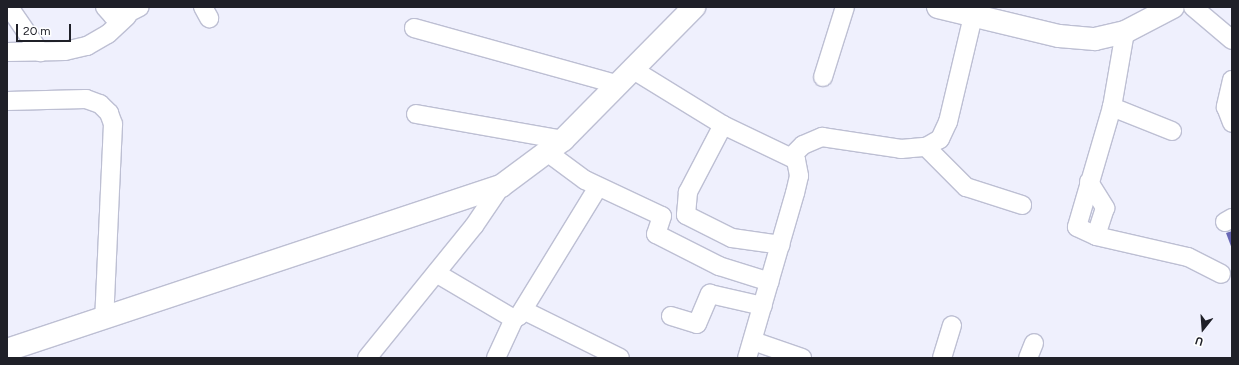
<!DOCTYPE html>
<html>
<head>
<meta charset="utf-8">
<style>
  body { margin:0 }
  #map { position:relative; width:1239px; height:365px; overflow:hidden; background:#eff0fd; font-family:Figtree,sans-serif }
  div>[style] { position:absolute }
  .building>* { inset:0; background:#6867b5 }
  .roads { filter:drop-shadow(1px 0 #bdbfd3) drop-shadow(-1px 0 #bdbfd3) drop-shadow(0 1px #bdbfd3) drop-shadow(0 -1px #bdbfd3) }
  .minor>* { height:18px; margin:-9px; padding:0 9px; transform-origin:9px; border-radius:9px; background:#fff }
  .tertiary>* { height:22px; margin:-11px; padding:0 11px; transform-origin:11px; border-radius:11px; background:#fff }
  span { translate:-50% -50%; white-space:nowrap; text-align:center; line-height:1.15; -webkit-text-stroke:3.5px #fff; paint-order:stroke }
  .frame { position:absolute; inset:0; border:8px solid #1f2028; pointer-events:none }
  .north { position:absolute; left:1183px; top:309px; width:40px; height:40px; -webkit-text-stroke:3px #fff; paint-order:stroke; rotate:197deg; font-size:11px; font-weight:700; line-height:16px; text-align:center; color:#1f2028 }
  .north::after { content:''; display:block; margin:auto; width:14px; height:18px; background:#1f2028; clip-path:polygon(50% 0,100% 100%,50% 72%,0 100%) }
  .scale { position:absolute; left:16px; top:24px; width:55px; height:18px; box-sizing:border-box; border:2px solid #1f2028; border-top:0; padding-left:5px; font-size:12px; line-height:14px; white-space:nowrap; color:#1f2028; -webkit-text-stroke:3px #fff; paint-order:stroke }
</style>
</head>
<body>
<div id="map">
  <div class="building">
    <i style="clip-path:polygon(1232px 231px,1232px 249px,1226px 233px)"></i>
  </div>
  <div class="roads">
    <div class="minor">
      <i style="left:9px;top:7px;width:55px;rotate:55.4deg"></i>
      <i style="left:105px;top:7px;width:12px;rotate:48deg"></i>
      <i style="left:113px;top:16px;width:7px;rotate:8deg"></i>
      <i style="left:120px;top:17px;width:22px;rotate:-27deg"></i>
      <i style="left:203px;top:7px;width:13px;rotate:61deg"></i>
      <i style="left:1193px;top:7px;width:51px;rotate:40.2deg"></i>
      <i style="left:414px;top:28px;width:210px;rotate:15.5deg"></i>
      <i style="left:7px;top:52px;width:58px;rotate:-1deg"></i>
      <i style="left:65px;top:51px;width:23px;rotate:-13deg"></i>
      <i style="left:87px;top:46px;width:24px;rotate:-30deg"></i>
      <i style="left:108px;top:34px;width:26px;rotate:-43deg"></i>
      <i style="left:632px;top:69px;width:107px;rotate:31.6deg"></i>
      <i style="left:723px;top:125px;width:81px;rotate:25.6deg"></i>
      <i style="left:796px;top:160px;width:16px;rotate:79deg"></i>
      <i style="left:799px;top:176px;width:17px;rotate:103deg"></i>
      <i style="left:795px;top:193px;width:172px;rotate:106.2deg"></i>
      <i style="left:823px;top:77px;width:73px;rotate:-72.6deg"></i>
      <i style="left:1232px;top:80px;width:28px;rotate:103deg"></i>
      <i style="left:1226px;top:107px;width:17px;rotate:69deg"></i>
      <i style="left:7px;top:101px;width:79px;rotate:-1.5deg"></i>
      <i style="left:86px;top:99px;width:15px;rotate:20deg"></i>
      <i style="left:100px;top:104px;width:13px;rotate:45deg"></i>
      <i style="left:109px;top:113px;width:12px;rotate:70deg"></i>
      <i style="left:113px;top:124px;width:195px;rotate:92.6deg"></i>
      <i style="left:1112px;top:107px;width:76px;rotate:-80.2deg"></i>
      <i style="left:416px;top:114px;width:149px;rotate:10deg"></i>
      <i style="left:723px;top:125px;width:76px;rotate:117.6deg"></i>
      <i style="left:688px;top:192px;width:23px;rotate:95deg"></i>
      <i style="left:686px;top:215px;width:51px;rotate:26.6deg"></i>
      <i style="left:732px;top:238px;width:49px;rotate:8.1deg"></i>
      <i style="left:1172px;top:131px;width:65px;rotate:-158.2deg"></i>
      <i style="left:1112px;top:107px;width:125px;rotate:106.3deg"></i>
      <i style="left:1077px;top:227px;width:21px;rotate:25deg"></i>
      <i style="left:1096px;top:236px;width:94px;rotate:12.9deg"></i>
      <i style="left:1188px;top:257px;width:37px;rotate:27deg"></i>
      <i style="left:926px;top:147px;width:57px;rotate:45deg"></i>
      <i style="left:966px;top:187px;width:59px;rotate:17.8deg"></i>
      <i style="left:547px;top:152px;width:47px;rotate:36.4deg"></i>
      <i style="left:585px;top:180px;width:85px;rotate:25.1deg"></i>
      <i style="left:662px;top:216px;width:19px;rotate:108deg"></i>
      <i style="left:656px;top:234px;width:71px;rotate:26.9deg"></i>
      <i style="left:719px;top:266px;width:53px;rotate:17.4deg"></i>
      <i style="left:791px;top:157px;width:17px;rotate:-45deg"></i>
      <i style="left:803px;top:145px;width:21px;rotate:-23deg"></i>
      <i style="left:822px;top:137px;width:80px;rotate:8.6deg"></i>
      <i style="left:901px;top:149px;width:25px;rotate:-5deg"></i>
      <i style="left:926px;top:147px;width:16px;rotate:-30deg"></i>
      <i style="left:940px;top:139px;width:19px;rotate:-65deg"></i>
      <i style="left:948px;top:122px;width:109px;rotate:-76.7deg"></i>
      <i style="left:1089px;top:182px;width:31px;rotate:58deg"></i>
      <i style="left:1105px;top:208px;width:29px;rotate:108deg"></i>
      <i style="left:1225px;top:222px;width:8px;rotate:-30deg"></i>
      <i style="left:436px;top:273px;width:91px;rotate:30.5deg"></i>
      <i style="left:514px;top:319px;width:43px;rotate:114.8deg"></i>
      <i style="left:523px;top:310px;width:108px;rotate:26.3deg"></i>
      <i style="left:671px;top:316px;width:27px;rotate:17deg"></i>
      <i style="left:697px;top:324px;width:33px;rotate:-67deg"></i>
      <i style="left:710px;top:294px;width:54px;rotate:12.8deg"></i>
      <i style="left:514px;top:319px;width:6px;rotate:-31deg"></i>
      <i style="left:519px;top:316px;width:151px;rotate:-58.5deg"></i>
      <i style="left:753px;top:341px;width:52px;rotate:19.1deg"></i>
      <i style="left:367px;top:358px;width:170px;rotate:-51deg"></i>
      <i style="left:474px;top:226px;width:48px;rotate:-56deg"></i>
      <i style="left:942px;top:358px;width:34px;rotate:-73deg"></i>
      <i style="left:1028px;top:358px;width:16px;rotate:-68deg"></i>
    </div>
    <div class="tertiary">
      <i style="left:938px;top:7px;width:124px;rotate:13.5deg"></i>
      <i style="left:1059px;top:36px;width:36px;rotate:5deg"></i>
      <i style="left:1095px;top:39px;width:31px;rotate:-13deg"></i>
      <i style="left:1125px;top:32px;width:54px;rotate:-27.5deg"></i>
      <i style="left:7px;top:350px;width:521px;rotate:-18.37deg"></i>
      <i style="left:501px;top:186px;width:77px;rotate:-36.6deg"></i>
      <i style="left:563px;top:140px;width:187px;rotate:-45.4deg"></i>
    </div>
  </div>
  <div class="frame"></div>
  <div class="north">U</div>
  <div class="scale">20 m</div>
</div>
</body>
</html>
